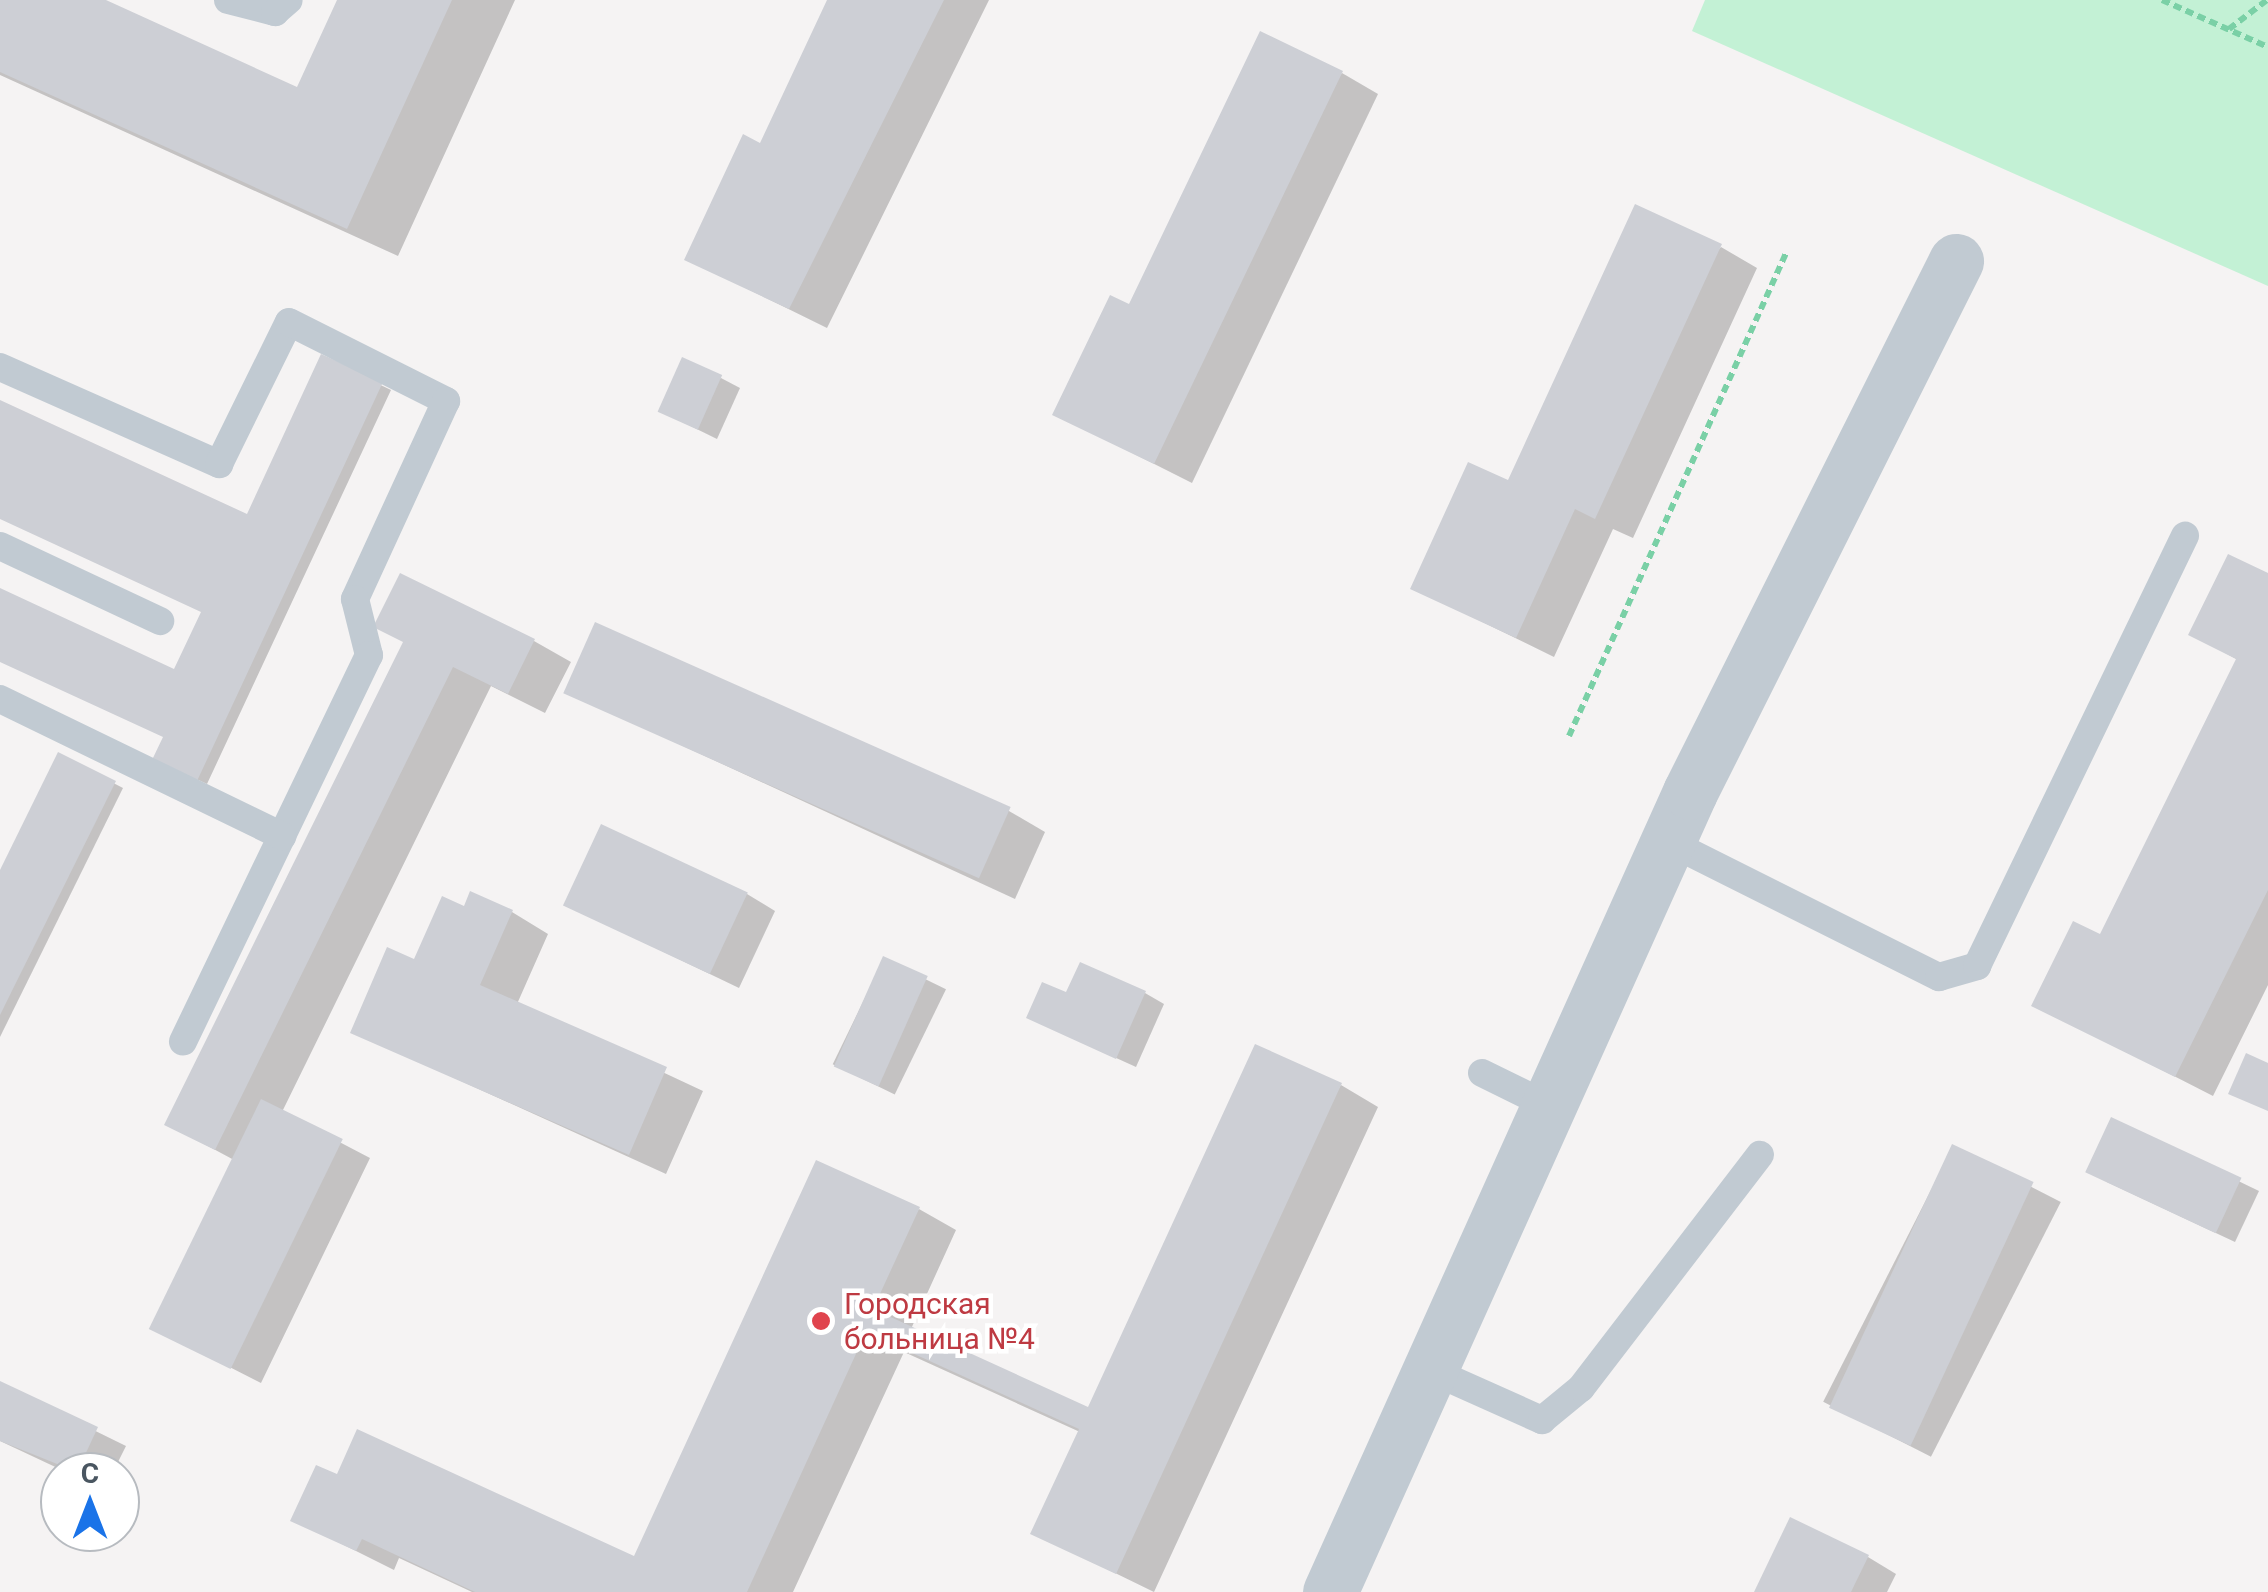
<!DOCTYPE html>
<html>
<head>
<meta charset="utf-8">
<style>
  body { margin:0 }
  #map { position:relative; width:2268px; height:1592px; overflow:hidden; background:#f5f3f3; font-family:Roboto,sans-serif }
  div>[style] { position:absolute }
  .green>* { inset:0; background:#c3f1d5 }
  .shadow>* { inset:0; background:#0003; transform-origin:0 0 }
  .building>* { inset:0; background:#cdcfd5; transform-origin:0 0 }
  .path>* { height:6px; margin-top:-3px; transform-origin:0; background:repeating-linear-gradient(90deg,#7ad0a6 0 8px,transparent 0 13px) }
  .service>* { height:28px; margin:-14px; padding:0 14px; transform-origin:14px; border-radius:14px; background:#c1cad2 }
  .minor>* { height:55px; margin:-27.5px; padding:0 27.5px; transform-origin:27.5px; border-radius:27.5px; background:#c1cad2 }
  .dots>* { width:28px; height:28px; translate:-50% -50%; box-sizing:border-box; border:5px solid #fff; border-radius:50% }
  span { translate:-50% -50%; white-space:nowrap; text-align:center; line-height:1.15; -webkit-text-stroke:9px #fff; paint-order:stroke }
  .health-label { font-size:30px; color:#be3a42 }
  .left { translate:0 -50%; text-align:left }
  .north { position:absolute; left:40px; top:1452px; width:100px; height:100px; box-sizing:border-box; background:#fff; border:2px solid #b7bbc0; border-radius:50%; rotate:0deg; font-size:28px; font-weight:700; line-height:40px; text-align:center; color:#4a5661 }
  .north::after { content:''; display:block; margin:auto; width:35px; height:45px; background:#1a73e8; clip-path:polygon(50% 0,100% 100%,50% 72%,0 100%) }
</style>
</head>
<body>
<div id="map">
  <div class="green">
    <i style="clip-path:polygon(1705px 0,2268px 0,2268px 286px,1692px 31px)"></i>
  </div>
  <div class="shadow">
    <i style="clip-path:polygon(0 0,99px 0,298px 91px,340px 0,515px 0,398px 256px,0 75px)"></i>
    <i style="clip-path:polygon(830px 0,989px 0,827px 328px,687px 259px,762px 146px)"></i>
    <i style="clip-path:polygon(1342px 73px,1378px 94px,1192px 483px,1055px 414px,1130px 307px)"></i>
    <i style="clip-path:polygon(1721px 247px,1757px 268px,1633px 538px,1613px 529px,1554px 657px,1413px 588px)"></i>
    <i style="clip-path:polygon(322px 357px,391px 390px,207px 784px,164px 764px,165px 737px,0 660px,0 591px,175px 672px,204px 612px,0 517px,0 403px,248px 518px)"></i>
    <i style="clip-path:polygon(721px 378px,740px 388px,717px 439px,660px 411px)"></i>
    <i style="clip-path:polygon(2268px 576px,2268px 985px,2213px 1096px,2035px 1005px,2101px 937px,2238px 660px,2191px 634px)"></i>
    <i style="clip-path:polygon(534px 641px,571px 662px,545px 713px,491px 686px,282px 1112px,370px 1158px,261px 1383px,153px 1328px,234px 1160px,167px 1124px,405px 643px)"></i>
    <i style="clip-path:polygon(566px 692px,1009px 811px,1045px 832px,1015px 899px)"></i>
    <i style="clip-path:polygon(59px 755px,123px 788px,0 1037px,0 876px)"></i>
    <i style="clip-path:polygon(747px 894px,775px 911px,739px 988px,566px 905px)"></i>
    <i style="clip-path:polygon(465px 909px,512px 912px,548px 934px,517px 1004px,703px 1091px,666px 1174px,353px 1032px)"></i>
    <i style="left:884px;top:959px;width:69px;height:117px;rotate:26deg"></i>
    <i style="clip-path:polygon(1145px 993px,1164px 1004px,1136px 1067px,1048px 1027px,1067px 996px)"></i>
    <i style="clip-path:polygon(1341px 1085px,1378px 1107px,1154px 1592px,1033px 1533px,1080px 1432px,904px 1352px,793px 1592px,472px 1592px,399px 1558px,394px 1570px,294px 1520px,338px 1478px,635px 1559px,919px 1209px,956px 1230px,911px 1329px,1089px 1410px)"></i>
    <i style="clip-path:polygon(2112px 1120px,2259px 1191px,2235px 1242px,2107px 1182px)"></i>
    <i style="left:1953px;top:1147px;width:121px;height:286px;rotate:27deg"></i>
    <i style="clip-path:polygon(0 1384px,126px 1446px,113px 1472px,66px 1472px,0 1441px)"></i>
    <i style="clip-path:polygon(1868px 1557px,1896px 1574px,1887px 1592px,1756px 1592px)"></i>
  </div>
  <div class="building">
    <i style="clip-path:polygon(0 0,106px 0,297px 87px,337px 0,452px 0,347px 229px,0 72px)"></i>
    <i style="clip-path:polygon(827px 0,944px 0,789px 309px,684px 260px,743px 134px,760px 143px)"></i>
    <i style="clip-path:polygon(1260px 31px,1343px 71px,1154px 464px,1052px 415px,1110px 295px,1129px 304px)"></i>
    <i style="clip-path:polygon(1635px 204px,1722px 244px,1595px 519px,1575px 509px,1516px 638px,1410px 589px,1468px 462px,1508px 480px)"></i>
    <i style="clip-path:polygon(321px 354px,383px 382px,197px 781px,152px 760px,163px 737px,0 662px,0 588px,174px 669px,201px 612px,0 519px,0 400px,247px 514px)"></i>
    <i style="left:682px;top:357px;width:44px;height:60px;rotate:24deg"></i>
    <i style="clip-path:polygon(2228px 554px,2268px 573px,2268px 890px,2175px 1077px,2031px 1006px,2073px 921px,2100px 934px,2236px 659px,2188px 635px)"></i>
    <i style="clip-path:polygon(400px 573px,535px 639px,508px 694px,453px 667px,215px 1150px,164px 1125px,403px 642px,373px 627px)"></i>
    <i style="left:595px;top:622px;width:455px;height:78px;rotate:24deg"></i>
    <i style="clip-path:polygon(58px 752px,116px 781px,0 1015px,0 870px)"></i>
    <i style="left:601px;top:824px;width:162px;height:90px;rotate:25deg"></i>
    <i style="clip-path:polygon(470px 891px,513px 910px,480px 985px,667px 1067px,629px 1155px,350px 1033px,387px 947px,414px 959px,442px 896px,464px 906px)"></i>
    <i style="left:883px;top:956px;width:49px;height:121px;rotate:24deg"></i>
    <i style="clip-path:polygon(1080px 962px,1146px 991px,1116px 1059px,1026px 1018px,1042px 982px,1066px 992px)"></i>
    <i style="clip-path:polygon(1255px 1044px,1342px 1083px,1116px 1574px,1030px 1534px,1079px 1429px,866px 1332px,747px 1592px,475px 1592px,362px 1539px,356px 1551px,290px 1521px,316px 1465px,337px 1474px,357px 1429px,634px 1556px,816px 1160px,920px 1207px,873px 1309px,1088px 1407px)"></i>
    <i style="clip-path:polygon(2246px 1053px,2268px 1063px,2268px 1111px,2228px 1094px)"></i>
    <i style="left:261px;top:1099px;width:91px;height:256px;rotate:26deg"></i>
    <i style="left:2111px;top:1117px;width:144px;height:61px;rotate:25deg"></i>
    <i style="left:1952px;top:1144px;width:90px;height:291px;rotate:25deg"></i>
    <i style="clip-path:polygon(0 1381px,98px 1427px,77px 1472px,0 1441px)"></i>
    <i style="clip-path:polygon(1790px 1517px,1869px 1555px,1851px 1592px,1754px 1592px)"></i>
  </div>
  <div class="path">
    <i style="left:2162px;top:0;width:116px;rotate:23.9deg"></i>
    <i style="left:2229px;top:29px;width:48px;rotate:-37.3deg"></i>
    <i style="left:1569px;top:736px;width:532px;rotate:-65.8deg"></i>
  </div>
  <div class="service">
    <i style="left:228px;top:0;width:49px;rotate:14.3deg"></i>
    <i style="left:275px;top:12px;width:18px;rotate:-41deg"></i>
    <i style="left:0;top:367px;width:240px;rotate:23.9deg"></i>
    <i style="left:219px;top:464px;width:158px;rotate:-63.8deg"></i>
    <i style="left:289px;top:322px;width:176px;rotate:26.7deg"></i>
    <i style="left:446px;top:401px;width:218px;rotate:114.7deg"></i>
    <i style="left:355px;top:599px;width:58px;rotate:76deg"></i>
    <i style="left:369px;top:655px;width:429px;rotate:115.7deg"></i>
    <i style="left:0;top:546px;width:177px;rotate:25.1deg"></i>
    <i style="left:0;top:699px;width:314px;rotate:25.9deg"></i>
    <i style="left:1669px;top:842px;width:302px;rotate:26.6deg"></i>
    <i style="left:1939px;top:977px;width:40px;rotate:-16deg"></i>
    <i style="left:1977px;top:966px;width:478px;rotate:-64.2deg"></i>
    <i style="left:1482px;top:1073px;width:72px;rotate:26.2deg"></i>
    <i style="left:1430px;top:1370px;width:123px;rotate:24.1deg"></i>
    <i style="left:1542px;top:1420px;width:50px;rotate:-39.4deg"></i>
    <i style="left:1581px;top:1388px;width:294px;rotate:-52.5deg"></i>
  </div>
  <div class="minor">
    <i style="left:1330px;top:1592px;width:877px;rotate:-65.77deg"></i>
    <i style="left:1690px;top:792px;width:594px;rotate:-63.39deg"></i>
  </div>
  <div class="dots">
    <i style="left:821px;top:1321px;background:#e0444e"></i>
  </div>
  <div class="health-label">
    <span class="left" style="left:844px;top:1321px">Городская<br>больница №4</span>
  </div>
  <div class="north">С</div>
</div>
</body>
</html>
